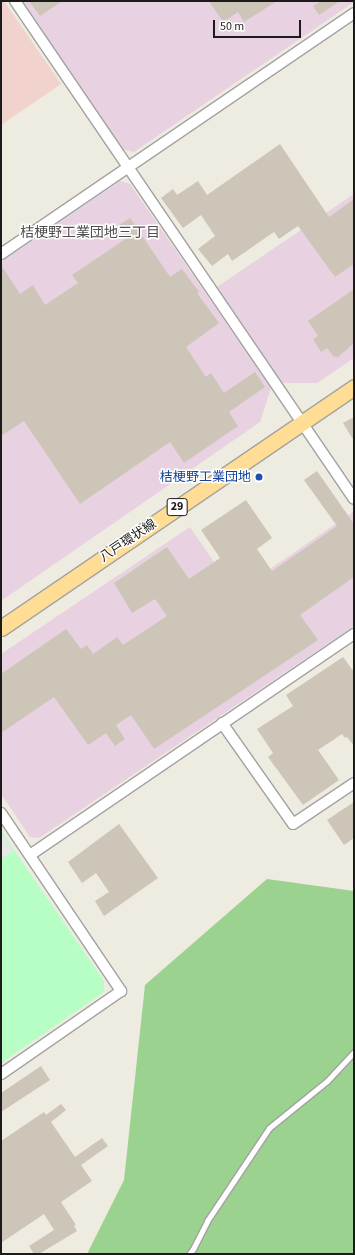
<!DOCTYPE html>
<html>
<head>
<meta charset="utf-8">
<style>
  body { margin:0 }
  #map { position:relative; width:355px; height:1255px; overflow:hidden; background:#eeebe0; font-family:"Source Sans 3","Noto Sans JP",sans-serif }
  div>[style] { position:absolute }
  .commercial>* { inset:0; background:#f1d2cc }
  .industrial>* { inset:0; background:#e8d1e1 }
  .forest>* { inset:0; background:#9cd290 }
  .park>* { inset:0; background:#b7fec5 }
  .parking>* { inset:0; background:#e7e7e7 }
  .building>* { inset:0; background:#cec5b9 }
  .roads { filter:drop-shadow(1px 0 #a2a2a2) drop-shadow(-1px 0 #a2a2a2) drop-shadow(0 1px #a2a2a2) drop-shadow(0 -1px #a2a2a2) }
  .lane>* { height:5px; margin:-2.5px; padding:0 2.5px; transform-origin:2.5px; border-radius:2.5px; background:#fff }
  .street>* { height:10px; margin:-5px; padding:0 5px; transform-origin:5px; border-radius:5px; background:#fff }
  .primary>* { height:15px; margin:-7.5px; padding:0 7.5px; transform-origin:7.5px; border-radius:7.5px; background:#ffdd94 }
  .dots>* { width:11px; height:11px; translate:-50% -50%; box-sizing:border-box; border:2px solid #fff; border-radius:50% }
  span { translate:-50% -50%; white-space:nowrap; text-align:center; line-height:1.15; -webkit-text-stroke:3px #fff; paint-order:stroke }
  .shield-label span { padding:1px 3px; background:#fff; border:1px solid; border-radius:3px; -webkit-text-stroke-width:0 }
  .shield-label { font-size:12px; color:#1b1b1b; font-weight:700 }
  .transit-label { font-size:13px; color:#164399 }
  .right { translate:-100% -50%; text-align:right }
  .street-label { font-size:13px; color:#1b1b1b }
  .neighbourhood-label { font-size:14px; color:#4e4e4e }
  .frame { position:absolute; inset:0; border:2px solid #1b1b1b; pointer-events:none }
  .scale { position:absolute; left:213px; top:20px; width:88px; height:18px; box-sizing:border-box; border:2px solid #1b1b1b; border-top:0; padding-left:5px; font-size:12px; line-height:14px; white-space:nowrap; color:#1b1b1b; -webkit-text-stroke:3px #fff; paint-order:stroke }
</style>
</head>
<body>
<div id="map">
  <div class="commercial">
    <i style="clip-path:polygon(1px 1px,4px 1px,61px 84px,1px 125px)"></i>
  </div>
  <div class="industrial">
    <i style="clip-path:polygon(22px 1px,354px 1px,354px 2px,134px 152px,122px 149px)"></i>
    <i style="clip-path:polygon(120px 181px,130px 184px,271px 388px,260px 422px,1px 601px,1px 262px)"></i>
    <i style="clip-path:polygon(354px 194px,354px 358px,317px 383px,282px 383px,217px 287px)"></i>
    <i style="clip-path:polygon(353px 512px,354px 626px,39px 838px,30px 837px,1px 794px,1px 654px,190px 527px,235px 593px)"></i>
  </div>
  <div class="forest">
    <i style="clip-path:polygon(267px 879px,354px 891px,354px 1254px,87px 1254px,124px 1180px,145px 985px)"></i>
  </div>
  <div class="park">
    <i style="clip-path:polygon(1px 831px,104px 981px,104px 992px,1px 1063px)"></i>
  </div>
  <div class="parking">
    <i style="clip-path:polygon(1px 833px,13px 851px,1px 859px)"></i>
  </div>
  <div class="building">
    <i style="clip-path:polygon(29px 1px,62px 1px,40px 16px)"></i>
    <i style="clip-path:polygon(209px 1px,277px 1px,244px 22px,238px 12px,223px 22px)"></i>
    <i style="clip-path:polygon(321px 1px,340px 1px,319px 15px,313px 6px)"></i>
    <i style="clip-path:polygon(280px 144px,329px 217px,354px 199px,354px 264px,335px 277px,298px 226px,279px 239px,274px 232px,232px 261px,228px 254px,212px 266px,198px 249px,215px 236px,201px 215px,183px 228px,161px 198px,173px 189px,177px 195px,198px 181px,207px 195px)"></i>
    <i style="clip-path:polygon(130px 218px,170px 277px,182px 269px,199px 292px,197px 293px,219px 323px,186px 347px,206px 377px,211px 373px,224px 393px,255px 372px,265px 387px,229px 412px,238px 426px,184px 463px,170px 442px,80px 504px,24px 421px,1px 436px,1px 265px,20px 294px,33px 285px,45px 305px,78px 283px,72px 275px,127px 238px,119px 225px)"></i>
    <i style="clip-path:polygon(354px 289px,354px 343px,337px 358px,336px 356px,334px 357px,327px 348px,321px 352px,313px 339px,318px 336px,308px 321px)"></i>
    <i style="clip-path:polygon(354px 417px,354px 441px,343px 423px)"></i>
    <i style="clip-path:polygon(317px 471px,354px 524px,354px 577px,300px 615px,318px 640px,154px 749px,131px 715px,116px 725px,125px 739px,115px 746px,106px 733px,88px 745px,54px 697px,1px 733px,1px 674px,66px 629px,81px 649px,87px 645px,93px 654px,117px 637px,123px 645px,167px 616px,155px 599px,132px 613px,114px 583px,167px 547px,189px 579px,220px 558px,201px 530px,246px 500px,272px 538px,257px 549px,272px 571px,337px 526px,304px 480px)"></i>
    <i style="clip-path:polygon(343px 657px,354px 672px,354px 746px,347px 737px,345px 738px,342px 734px,318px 750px,339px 780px,303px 805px,268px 757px,273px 753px,257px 729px,293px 706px,286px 695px)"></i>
    <i style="clip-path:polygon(354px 802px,354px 838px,344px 845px,327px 820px)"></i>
    <i style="clip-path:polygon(119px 824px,158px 878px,104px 916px,95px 901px,109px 892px,96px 873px,82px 883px,68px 862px)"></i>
    <i style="clip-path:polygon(41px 1066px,50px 1080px,1px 1112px,1px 1093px)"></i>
    <i style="clip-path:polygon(61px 1104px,66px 1110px,51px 1122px,75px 1157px,102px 1138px,108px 1146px,81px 1165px,92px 1181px,61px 1202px,76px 1225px,74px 1226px,77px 1231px,39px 1254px,34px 1254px,29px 1246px,54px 1230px,44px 1214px,1px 1243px,1px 1141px,44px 1112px,46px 1115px)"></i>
  </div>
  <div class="roads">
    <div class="lane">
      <i style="left:189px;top:1254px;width:6px;rotate:-51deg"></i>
      <i style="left:193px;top:1249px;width:31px;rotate:-63deg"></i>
      <i style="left:207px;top:1221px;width:112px;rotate:-56.3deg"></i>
      <i style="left:269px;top:1128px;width:75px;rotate:-39deg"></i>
      <i style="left:327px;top:1081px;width:40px;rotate:-47deg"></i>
    </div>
    <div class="street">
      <i style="left:15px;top:1px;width:602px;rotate:55.76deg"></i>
      <i style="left:1px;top:254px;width:427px;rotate:-34.3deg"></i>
      <i style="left:222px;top:723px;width:123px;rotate:54.9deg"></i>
      <i style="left:293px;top:824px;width:73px;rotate:-33.9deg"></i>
      <i style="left:1px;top:813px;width:215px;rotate:56deg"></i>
      <i style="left:121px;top:991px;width:146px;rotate:145.3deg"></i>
      <i style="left:30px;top:855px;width:392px;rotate:-34.3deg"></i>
    </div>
    <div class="primary">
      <i style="left:1px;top:628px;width:427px;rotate:-34.3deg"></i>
    </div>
  </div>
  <div class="dots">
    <i style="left:259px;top:477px;background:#1a4fb4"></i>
  </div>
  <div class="shield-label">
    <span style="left:177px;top:507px">29</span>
  </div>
  <div class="transit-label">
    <span class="right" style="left:251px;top:477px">桔梗野工業団地</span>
  </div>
  <div class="street-label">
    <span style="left:128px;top:541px;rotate:-34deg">八戸環状線</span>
  </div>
  <div class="neighbourhood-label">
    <span style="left:90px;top:233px">桔梗野工業団地三丁目</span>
  </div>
  <div class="frame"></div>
  <div class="scale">50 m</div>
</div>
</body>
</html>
